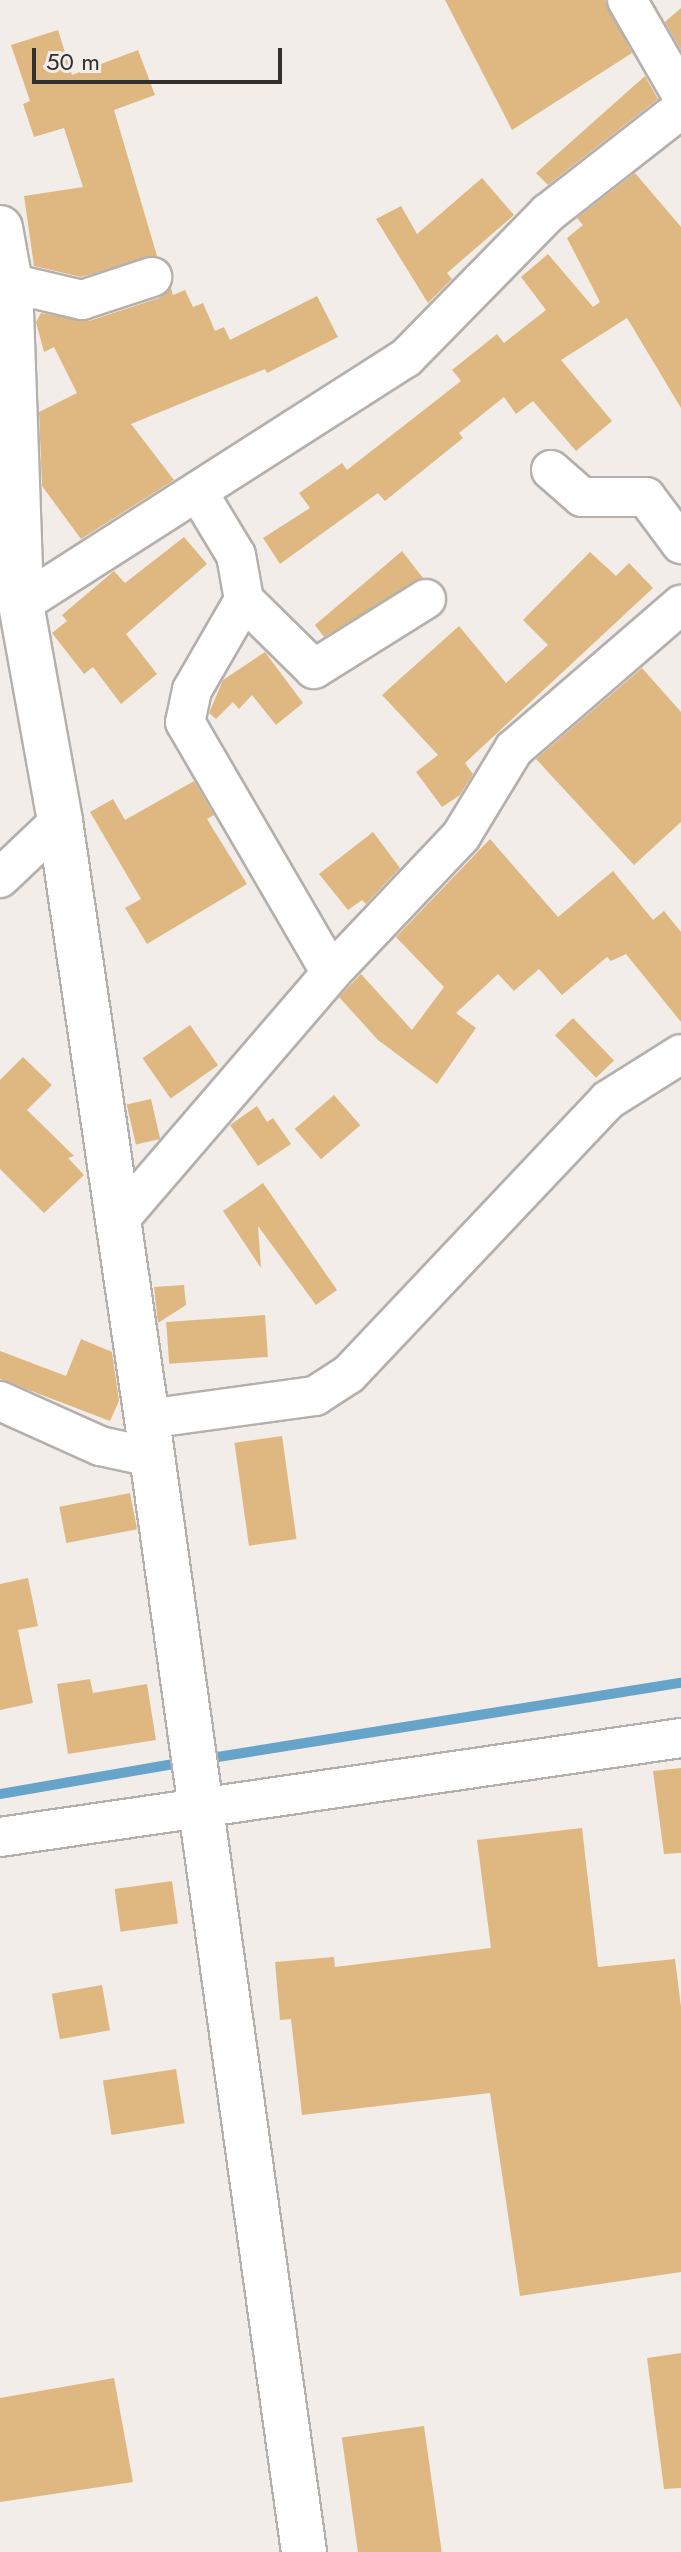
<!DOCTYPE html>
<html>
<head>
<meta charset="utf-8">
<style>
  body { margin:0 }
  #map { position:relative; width:681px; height:2552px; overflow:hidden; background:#f2ede9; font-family:Jost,sans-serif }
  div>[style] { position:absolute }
  .stream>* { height:10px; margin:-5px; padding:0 5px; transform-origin:5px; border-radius:5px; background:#67a4ca }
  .building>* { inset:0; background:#dfb881; transform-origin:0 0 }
  .roads { filter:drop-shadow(2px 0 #b5b0ac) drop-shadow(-2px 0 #b5b0ac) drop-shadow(0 2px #b5b0ac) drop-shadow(0 -2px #b5b0ac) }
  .minor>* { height:38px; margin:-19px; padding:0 19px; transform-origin:19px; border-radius:19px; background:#fff }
  .tertiary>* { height:44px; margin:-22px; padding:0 22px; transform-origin:22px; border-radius:22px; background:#fff }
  span { translate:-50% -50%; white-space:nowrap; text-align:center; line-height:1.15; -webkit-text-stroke:6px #f2ede9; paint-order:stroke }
  .scale { position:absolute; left:32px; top:48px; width:250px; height:36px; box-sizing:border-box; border:4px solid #32302f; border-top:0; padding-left:10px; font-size:24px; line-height:28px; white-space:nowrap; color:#32302f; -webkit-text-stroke:6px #f2ede9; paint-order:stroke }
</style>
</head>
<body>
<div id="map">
  <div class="stream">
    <i style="left:205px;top:1759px;width:482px;rotate:-9.1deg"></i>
    <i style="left:0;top:1794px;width:188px;rotate:-9.8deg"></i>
  </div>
  <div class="building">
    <i style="clip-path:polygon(445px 0,605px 0,632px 53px,512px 130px)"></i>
    <i style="clip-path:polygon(681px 8px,681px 50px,665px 22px)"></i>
    <i style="clip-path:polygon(58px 30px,72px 75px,138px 50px,155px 95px,114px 110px,157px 256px,81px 277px,34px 266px,24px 196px,83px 187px,64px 128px,34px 137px,23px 104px,30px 101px,11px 45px)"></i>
    <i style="clip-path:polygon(645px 76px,658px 99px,548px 185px,536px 173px)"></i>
    <i style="clip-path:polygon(635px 173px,681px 227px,681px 408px,627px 318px,561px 360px,612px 421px,576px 451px,533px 401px,516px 414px,504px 397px,459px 433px,463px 438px,385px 501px,378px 493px,280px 564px,263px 538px,310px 508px,299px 493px,342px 463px,347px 470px,461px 381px,452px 370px,497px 334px,504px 343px,546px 310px,521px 277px,548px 254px,593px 307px,600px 302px,567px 238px,583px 225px,577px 218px)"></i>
    <i style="clip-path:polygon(482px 178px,514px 215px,447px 273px,452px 279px,428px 303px,376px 219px,401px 206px,417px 234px)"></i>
    <i style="clip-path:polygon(171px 288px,173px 295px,185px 290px,193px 307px,203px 303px,215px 331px,224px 327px,230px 340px,317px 296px,338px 337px,267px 373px,265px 369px,131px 424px,174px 480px,81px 539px,42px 486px,39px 412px,77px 393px,54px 347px,44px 352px,36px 322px,41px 313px,89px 321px,159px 298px)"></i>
    <i style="clip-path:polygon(184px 537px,207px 564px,126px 634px,157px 674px,121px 704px,93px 667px,84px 674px,52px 633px,67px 621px,62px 615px,114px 571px,125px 583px)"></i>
    <i style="clip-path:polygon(402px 551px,423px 578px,324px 637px,315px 625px)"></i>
    <i style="clip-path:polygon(590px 552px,616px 576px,629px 563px,653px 588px,465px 763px,473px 774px,460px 795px,442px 807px,416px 772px,438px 755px,382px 695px,459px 626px,506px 683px,548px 645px,523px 620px)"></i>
    <i style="clip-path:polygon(265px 652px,303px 703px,276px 725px,252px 695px,239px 709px,233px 702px,216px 719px,209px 713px,223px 680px)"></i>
    <i style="clip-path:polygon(642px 668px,681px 712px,681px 822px,634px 865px,536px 759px)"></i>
    <i style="clip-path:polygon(194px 781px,214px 815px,207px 819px,247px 884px,147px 944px,125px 908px,141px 899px,90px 812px,113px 799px,125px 820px)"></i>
    <i style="clip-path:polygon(373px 832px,400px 868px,366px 904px,362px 900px,348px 910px,319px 874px)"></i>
    <i style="clip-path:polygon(490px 839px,558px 917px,613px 871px,653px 920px,664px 911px,681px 932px,681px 1022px,626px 954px,611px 961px,607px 957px,562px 995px,539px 969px,514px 991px,498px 974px,456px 1013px,476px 1028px,437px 1084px,378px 1040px,339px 997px,361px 974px,412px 1030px,444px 987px,396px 937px)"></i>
    <i style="left:573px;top:1018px;width:59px;height:25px;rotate:46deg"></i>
    <i style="left:190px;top:1025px;width:49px;height:58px;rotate:55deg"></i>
    <i style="clip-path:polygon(23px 1057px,52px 1085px,27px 1110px,74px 1156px,68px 1158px,84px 1175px,44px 1213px,0 1169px,0 1080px)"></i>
    <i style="left:334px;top:1095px;width:40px;height:52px;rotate:49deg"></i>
    <i style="left:151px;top:1099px;width:41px;height:25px;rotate:77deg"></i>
    <i style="clip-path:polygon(257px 1106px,267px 1122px,273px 1118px,291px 1144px,258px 1166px,230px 1125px)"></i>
    <i style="clip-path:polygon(263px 1183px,337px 1290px,316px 1305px,258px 1226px,261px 1268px,223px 1211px)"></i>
    <i style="clip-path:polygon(184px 1285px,186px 1305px,158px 1323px,154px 1287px)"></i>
    <i style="left:265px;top:1315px;width:42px;height:99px;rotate:86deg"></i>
    <i style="clip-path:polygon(81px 1339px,112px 1352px,119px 1401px,110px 1421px,0 1379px,0 1351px,66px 1376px)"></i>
    <i style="left:282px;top:1436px;width:104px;height:48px;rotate:82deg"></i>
    <i style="left:130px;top:1493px;width:37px;height:72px;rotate:79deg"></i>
    <i style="clip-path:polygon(28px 1578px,38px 1626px,18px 1630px,33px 1703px,0 1710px,0 1584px)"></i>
    <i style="clip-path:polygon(90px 1679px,93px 1693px,147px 1684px,156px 1740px,68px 1754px,57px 1684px)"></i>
    <i style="clip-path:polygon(681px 1768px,681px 1853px,664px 1854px,653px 1771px)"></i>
    <i style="clip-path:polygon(582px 1828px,598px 1967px,675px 1959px,681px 2007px,681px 2272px,520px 2296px,490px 2093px,302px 2115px,291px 2019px,280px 2020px,275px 1962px,334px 1957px,335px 1967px,491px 1948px,477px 1840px)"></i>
    <i style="left:172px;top:1881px;width:43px;height:58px;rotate:82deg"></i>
    <i style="left:102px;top:1985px;width:46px;height:51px;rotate:80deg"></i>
    <i style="left:176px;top:2069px;width:55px;height:74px;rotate:81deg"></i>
    <i style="clip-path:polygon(681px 2353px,681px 2488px,664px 2489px,647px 2358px)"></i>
    <i style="clip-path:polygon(114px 2378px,133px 2482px,0 2502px,0 2398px)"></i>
    <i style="left:424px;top:2426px;width:127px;height:83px;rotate:82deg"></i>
  </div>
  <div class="roads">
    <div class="minor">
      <i style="left:627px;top:0;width:108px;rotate:60.1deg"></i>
      <i style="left:10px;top:283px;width:74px;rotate:13.3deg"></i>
      <i style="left:82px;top:300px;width:74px;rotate:-18.2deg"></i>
      <i style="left:551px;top:470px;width:41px;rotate:41.1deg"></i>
      <i style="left:582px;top:497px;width:64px"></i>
      <i style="left:646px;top:497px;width:59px;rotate:53.3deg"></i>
      <i style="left:199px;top:494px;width:71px;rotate:58.8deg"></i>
      <i style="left:236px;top:555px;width:46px;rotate:79.9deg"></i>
      <i style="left:244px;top:600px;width:104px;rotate:120deg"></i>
      <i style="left:192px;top:690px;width:33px;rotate:102deg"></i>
      <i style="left:185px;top:722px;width:290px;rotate:59.8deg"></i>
      <i style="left:244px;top:600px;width:98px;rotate:44.6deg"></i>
      <i style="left:314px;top:669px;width:132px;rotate:-32deg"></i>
      <i style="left:21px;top:604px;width:457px;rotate:-32.6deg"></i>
      <i style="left:406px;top:358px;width:203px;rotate:-45.6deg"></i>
      <i style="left:548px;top:213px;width:169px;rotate:-38deg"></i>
      <i style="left:0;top:878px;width:83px;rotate:-43.5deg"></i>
      <i style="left:118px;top:1221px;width:327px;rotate:-49.3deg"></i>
      <i style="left:331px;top:973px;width:189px;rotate:-46.5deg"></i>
      <i style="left:461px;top:836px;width:102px;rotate:-58.7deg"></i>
      <i style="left:514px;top:749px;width:221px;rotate:-40.8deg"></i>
      <i style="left:0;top:1401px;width:110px;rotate:24.2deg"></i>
      <i style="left:100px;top:1446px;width:52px;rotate:12.2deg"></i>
      <i style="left:147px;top:1419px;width:170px;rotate:-7.8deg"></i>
      <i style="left:315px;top:1396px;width:40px;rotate:-32.9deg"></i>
      <i style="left:349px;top:1374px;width:377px;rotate:-46.6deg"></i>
      <i style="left:608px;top:1100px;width:86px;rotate:-32.2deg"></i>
      <i style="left:0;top:1837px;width:688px;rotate:-8.27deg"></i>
    </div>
    <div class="tertiary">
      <i style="left:0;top:228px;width:56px;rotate:79.7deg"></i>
      <i style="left:10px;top:283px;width:321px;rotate:88deg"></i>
      <i style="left:21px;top:604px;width:220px;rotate:79.8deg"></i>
      <i style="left:60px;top:821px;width:604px;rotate:81.72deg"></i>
      <i style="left:147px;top:1419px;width:1144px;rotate:82.11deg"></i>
    </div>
  </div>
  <div class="scale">50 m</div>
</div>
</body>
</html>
